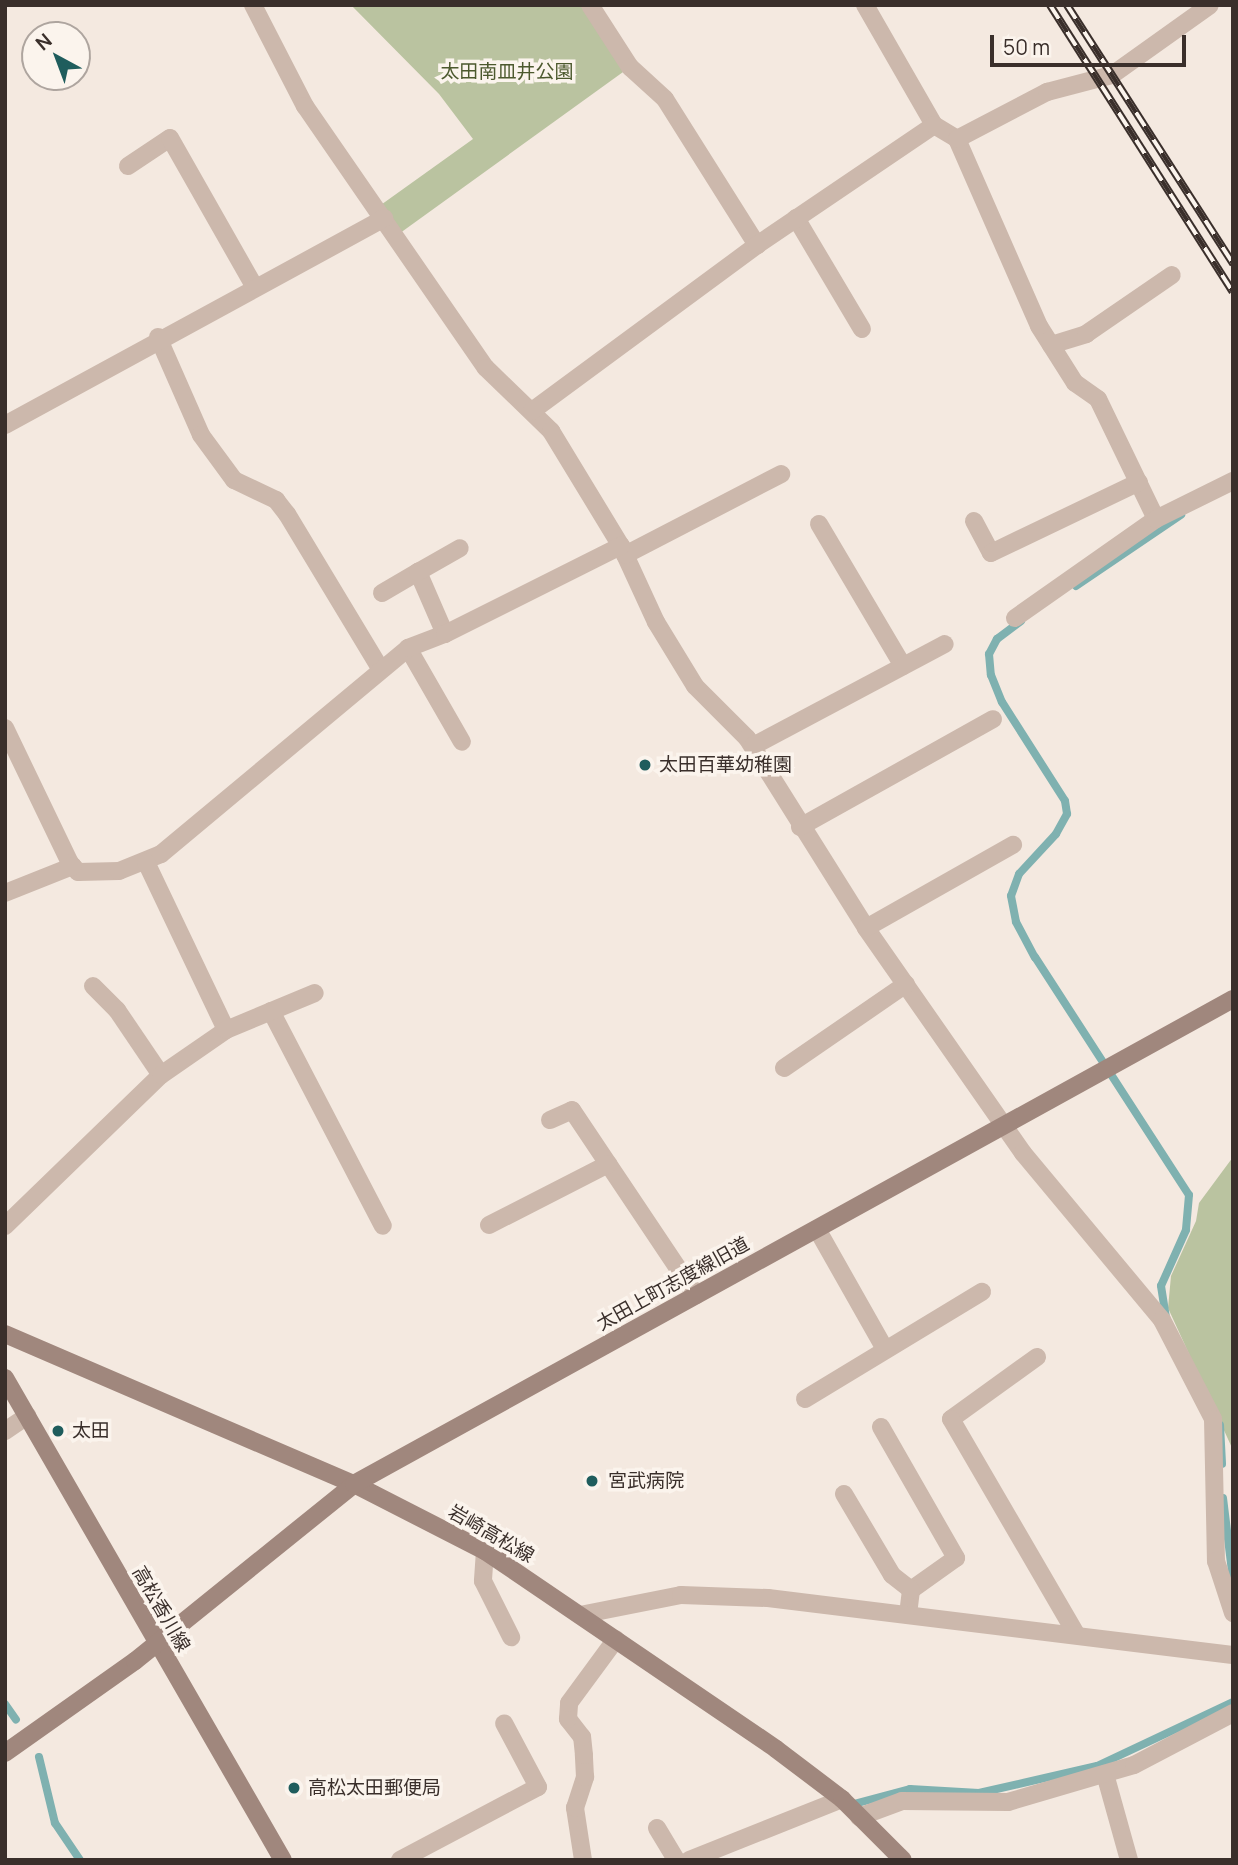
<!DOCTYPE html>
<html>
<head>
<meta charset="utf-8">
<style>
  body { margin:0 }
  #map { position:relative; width:1238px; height:1865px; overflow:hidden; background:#f4e9e0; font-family:Manrope,"Noto Sans JP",sans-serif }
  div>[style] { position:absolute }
  .green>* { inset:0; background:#bac3a0 }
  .stream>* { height:8px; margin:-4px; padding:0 4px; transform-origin:4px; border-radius:4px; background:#7fb1b0 }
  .street>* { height:18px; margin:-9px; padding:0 9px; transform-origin:9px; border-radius:9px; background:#ccb8ac }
  .secondary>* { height:18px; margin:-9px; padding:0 9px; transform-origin:9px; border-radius:9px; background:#a0877d }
  .rail>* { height:8px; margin-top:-4px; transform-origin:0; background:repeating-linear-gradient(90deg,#fbf4ed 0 16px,#3a2f2b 0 32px); box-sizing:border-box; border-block:2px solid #3a2f2b }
  .dots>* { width:19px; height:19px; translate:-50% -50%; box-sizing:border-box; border:4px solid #fbf4ed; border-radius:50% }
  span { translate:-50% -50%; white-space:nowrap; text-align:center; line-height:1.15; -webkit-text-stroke:7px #fbf4ed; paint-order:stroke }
  .park-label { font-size:19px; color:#4c592e }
  .poi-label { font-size:19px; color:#3a2f2b }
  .left { translate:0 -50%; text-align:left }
  .street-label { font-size:19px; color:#3a2f2b }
  .frame { position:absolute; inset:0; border:7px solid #3a2f2b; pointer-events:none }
  .north { position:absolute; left:21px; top:21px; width:70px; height:70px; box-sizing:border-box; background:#fbf4ed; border:2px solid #aea59f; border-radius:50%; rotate:319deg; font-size:19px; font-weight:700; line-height:28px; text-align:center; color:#3a2f2b }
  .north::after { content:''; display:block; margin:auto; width:24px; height:32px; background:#1f5d5d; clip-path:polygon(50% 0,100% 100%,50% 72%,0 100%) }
  .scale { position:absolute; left:990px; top:35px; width:196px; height:32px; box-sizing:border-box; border:4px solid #3a2f2b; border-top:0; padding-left:9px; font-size:21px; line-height:24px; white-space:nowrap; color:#3a2f2b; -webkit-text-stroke:5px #fbf4ed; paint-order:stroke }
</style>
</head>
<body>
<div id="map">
  <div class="green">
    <i style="clip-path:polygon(351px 5px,590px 5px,630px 67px,396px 236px,378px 207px,473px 139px,439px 94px)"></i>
    <i style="clip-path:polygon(1233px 1157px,1233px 1450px,1168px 1308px,1171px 1276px,1196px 1221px,1199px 1203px)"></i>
  </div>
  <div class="stream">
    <i style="left:1076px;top:586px;width:127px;rotate:-34.1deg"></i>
    <i style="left:1021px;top:621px;width:30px;rotate:143deg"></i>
    <i style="left:997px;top:639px;width:17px;rotate:118deg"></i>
    <i style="left:989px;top:654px;width:21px;rotate:85deg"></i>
    <i style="left:991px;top:675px;width:29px;rotate:68deg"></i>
    <i style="left:1002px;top:702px;width:117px;rotate:57.5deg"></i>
    <i style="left:1065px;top:801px;width:13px;rotate:81deg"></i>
    <i style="left:1067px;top:814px;width:23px;rotate:119deg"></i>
    <i style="left:1056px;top:834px;width:54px;rotate:132.8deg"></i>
    <i style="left:1019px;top:874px;width:23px;rotate:110deg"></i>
    <i style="left:1011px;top:896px;width:26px;rotate:79deg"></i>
    <i style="left:1016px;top:922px;width:40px;rotate:62deg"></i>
    <i style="left:1035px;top:957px;width:283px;rotate:57.1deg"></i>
    <i style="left:1189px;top:1195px;width:35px;rotate:95deg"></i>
    <i style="left:1186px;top:1230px;width:61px;rotate:114.1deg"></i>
    <i style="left:1161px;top:1286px;width:31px;rotate:81deg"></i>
    <i style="left:1220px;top:1425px;width:39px;rotate:87deg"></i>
    <i style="left:1223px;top:1498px;width:82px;rotate:83deg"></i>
    <i style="left:5px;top:1704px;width:19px;rotate:55deg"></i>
    <i style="left:39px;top:1757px;width:68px;rotate:76.4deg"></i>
    <i style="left:55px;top:1823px;width:45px;rotate:56deg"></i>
    <i style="left:850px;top:1805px;width:62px;rotate:-14.9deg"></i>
    <i style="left:910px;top:1789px;width:69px;rotate:3.3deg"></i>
    <i style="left:979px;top:1793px;width:121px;rotate:-12.9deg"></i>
    <i style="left:1097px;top:1766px;width:150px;rotate:-25.2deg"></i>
  </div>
  <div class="street">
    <i style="left:253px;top:5px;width:114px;rotate:62.8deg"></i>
    <i style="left:305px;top:106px;width:318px;rotate:55.4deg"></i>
    <i style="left:486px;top:368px;width:91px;rotate:44.1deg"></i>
    <i style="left:551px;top:431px;width:135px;rotate:58.7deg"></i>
    <i style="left:621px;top:546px;width:84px;rotate:65.3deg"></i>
    <i style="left:656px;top:622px;width:75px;rotate:58.6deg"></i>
    <i style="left:695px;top:686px;width:74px;rotate:45deg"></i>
    <i style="left:747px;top:738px;width:224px;rotate:57.9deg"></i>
    <i style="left:866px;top:928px;width:274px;rotate:55.1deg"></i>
    <i style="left:1023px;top:1153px;width:217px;rotate:50.2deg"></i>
    <i style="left:1162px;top:1320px;width:111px;rotate:62.7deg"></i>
    <i style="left:1213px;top:1419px;width:142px;rotate:88.8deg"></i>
    <i style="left:1216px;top:1561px;width:55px;rotate:71.9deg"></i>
    <i style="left:590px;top:5px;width:74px;rotate:57.2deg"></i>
    <i style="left:630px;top:67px;width:47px;rotate:42.4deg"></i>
    <i style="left:665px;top:99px;width:173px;rotate:57.8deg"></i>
    <i style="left:865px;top:5px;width:138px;rotate:60.1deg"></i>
    <i style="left:128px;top:166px;width:50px;rotate:-33.7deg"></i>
    <i style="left:170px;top:138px;width:170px;rotate:60.4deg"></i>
    <i style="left:796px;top:218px;width:129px;rotate:59.3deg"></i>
    <i style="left:158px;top:337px;width:107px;rotate:66.3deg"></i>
    <i style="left:201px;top:435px;width:56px;rotate:53.7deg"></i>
    <i style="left:234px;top:480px;width:47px;rotate:25.5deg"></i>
    <i style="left:276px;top:500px;width:18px;rotate:52deg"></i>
    <i style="left:287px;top:514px;width:180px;rotate:58.9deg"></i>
    <i style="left:1051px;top:345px;width:37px;rotate:-17deg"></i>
    <i style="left:1086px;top:334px;width:104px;rotate:-34.5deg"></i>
    <i style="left:532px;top:411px;width:280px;rotate:-36.4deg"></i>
    <i style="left:757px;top:245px;width:214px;rotate:-34.1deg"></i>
    <i style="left:934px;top:125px;width:27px;rotate:31deg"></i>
    <i style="left:5px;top:425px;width:432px;rotate:-28.6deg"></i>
    <i style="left:1156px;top:519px;width:133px;rotate:-115.8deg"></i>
    <i style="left:1098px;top:399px;width:28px;rotate:-145deg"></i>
    <i style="left:1075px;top:383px;width:67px;rotate:-122.3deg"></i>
    <i style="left:1039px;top:326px;width:204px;rotate:-113.7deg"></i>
    <i style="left:957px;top:139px;width:102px;rotate:-27.6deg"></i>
    <i style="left:1047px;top:92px;width:67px;rotate:-14.7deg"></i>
    <i style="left:1112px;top:75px;width:120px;rotate:-35.5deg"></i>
    <i style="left:974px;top:521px;width:36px;rotate:62deg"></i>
    <i style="left:991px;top:553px;width:164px;rotate:-25.6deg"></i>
    <i style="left:819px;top:524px;width:165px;rotate:59.4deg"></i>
    <i style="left:625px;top:555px;width:176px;rotate:-27.4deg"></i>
    <i style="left:382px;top:593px;width:42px;rotate:-30.3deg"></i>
    <i style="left:1015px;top:618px;width:172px;rotate:-35.1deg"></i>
    <i style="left:1156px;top:519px;width:86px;rotate:-26.3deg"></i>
    <i style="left:445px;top:634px;width:68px;rotate:-113.5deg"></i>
    <i style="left:418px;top:572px;width:48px;rotate:-29.7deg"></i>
    <i style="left:408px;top:648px;width:108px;rotate:60.1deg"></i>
    <i style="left:5px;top:728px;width:150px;rotate:64.3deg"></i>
    <i style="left:70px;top:863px;width:12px;rotate:48deg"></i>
    <i style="left:78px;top:872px;width:41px;rotate:-1.4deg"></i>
    <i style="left:119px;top:871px;width:45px;rotate:-22deg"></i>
    <i style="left:161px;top:854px;width:322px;rotate:-39.8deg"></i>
    <i style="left:408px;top:648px;width:40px;rotate:-21deg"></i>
    <i style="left:445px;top:634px;width:197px;rotate:-26.6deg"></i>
    <i style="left:753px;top:746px;width:217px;rotate:-28deg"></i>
    <i style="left:800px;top:827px;width:221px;rotate:-29.2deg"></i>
    <i style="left:146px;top:862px;width:186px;rotate:64.5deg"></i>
    <i style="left:5px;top:893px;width:73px;rotate:-21.7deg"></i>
    <i style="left:866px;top:928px;width:169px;rotate:-29.5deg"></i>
    <i style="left:93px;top:986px;width:34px;rotate:45deg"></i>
    <i style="left:117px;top:1010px;width:78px;rotate:55.9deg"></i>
    <i style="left:271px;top:1011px;width:242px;rotate:62.5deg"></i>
    <i style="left:784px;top:1068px;width:148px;rotate:-34.5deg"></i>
    <i style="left:550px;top:1120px;width:24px;rotate:-24deg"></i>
    <i style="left:572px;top:1110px;width:223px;rotate:56.2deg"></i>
    <i style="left:489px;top:1225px;width:134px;rotate:-27.1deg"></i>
    <i style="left:5px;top:1226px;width:217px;rotate:-44.1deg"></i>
    <i style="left:161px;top:1075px;width:79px;rotate:-34.7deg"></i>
    <i style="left:226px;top:1030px;width:96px;rotate:-22.6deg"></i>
    <i style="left:817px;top:1229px;width:138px;rotate:60.5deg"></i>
    <i style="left:1037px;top:1357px;width:106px;rotate:144.2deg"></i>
    <i style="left:951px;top:1419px;width:249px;rotate:59.8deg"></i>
    <i style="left:805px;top:1399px;width:207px;rotate:-31.2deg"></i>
    <i style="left:881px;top:1427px;width:151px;rotate:60.2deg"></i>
    <i style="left:956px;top:1558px;width:55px;rotate:144.6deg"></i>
    <i style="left:911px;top:1590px;width:25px;rotate:97deg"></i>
    <i style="left:5px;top:1431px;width:27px;rotate:-34deg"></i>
    <i style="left:844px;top:1494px;width:94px;rotate:59.3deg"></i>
    <i style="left:892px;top:1575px;width:24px;rotate:38deg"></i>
    <i style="left:485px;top:1551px;width:30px;rotate:94deg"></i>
    <i style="left:483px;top:1581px;width:63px;rotate:63.4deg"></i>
    <i style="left:580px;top:1615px;width:103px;rotate:-11.2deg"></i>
    <i style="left:681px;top:1595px;width:87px;rotate:2deg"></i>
    <i style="left:768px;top:1598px;width:468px;rotate:7deg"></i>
    <i style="left:1105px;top:1774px;width:89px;rotate:74.4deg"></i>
    <i style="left:859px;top:1817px;width:46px;rotate:-20.4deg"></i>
    <i style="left:902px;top:1801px;width:106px;rotate:0.5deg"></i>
    <i style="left:1008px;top:1802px;width:131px;rotate:-16.4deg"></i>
    <i style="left:1134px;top:1765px;width:112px;rotate:-27.7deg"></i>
    <i style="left:657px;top:1828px;width:37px;rotate:59deg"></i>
    <i style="left:400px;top:1860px;width:156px;rotate:-27.9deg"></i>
    <i style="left:538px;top:1787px;width:72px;rotate:-118deg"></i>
    <i style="left:583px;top:1860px;width:53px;rotate:-98.7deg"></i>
    <i style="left:575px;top:1808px;width:33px;rotate:-72deg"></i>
    <i style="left:585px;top:1777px;width:22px;rotate:-93deg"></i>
    <i style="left:584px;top:1755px;width:18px;rotate:-96deg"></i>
    <i style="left:582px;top:1737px;width:23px;rotate:-128deg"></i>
    <i style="left:568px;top:1719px;width:16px;rotate:-86deg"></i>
    <i style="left:569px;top:1703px;width:79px;rotate:-53.7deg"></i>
    <i style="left:689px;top:1860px;width:165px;rotate:-21.7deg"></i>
  </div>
  <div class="secondary">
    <i style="left:5px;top:1334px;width:380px;rotate:23.3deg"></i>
    <i style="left:354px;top:1484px;width:147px;rotate:27.1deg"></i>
    <i style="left:485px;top:1551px;width:352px;rotate:34.2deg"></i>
    <i style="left:776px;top:1749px;width:83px;rotate:37.1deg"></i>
    <i style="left:842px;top:1799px;width:86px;rotate:45deg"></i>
    <i style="left:5px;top:1378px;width:556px;rotate:60.03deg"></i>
    <i style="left:5px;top:1753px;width:159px;rotate:-35.3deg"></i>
    <i style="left:135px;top:1661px;width:282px;rotate:-38.9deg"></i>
    <i style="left:354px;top:1484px;width:1004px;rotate:-28.89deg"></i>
  </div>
  <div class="rail">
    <i style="left:1050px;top:5px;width:340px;rotate:57.5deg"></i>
    <i style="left:1067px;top:5px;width:308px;rotate:57.3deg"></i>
  </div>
  <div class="dots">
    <i style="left:645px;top:765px;background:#1f5d5d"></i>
    <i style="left:58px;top:1431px;background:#1f5d5d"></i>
    <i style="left:592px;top:1481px;background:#1f5d5d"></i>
    <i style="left:294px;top:1788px;background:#1f5d5d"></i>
  </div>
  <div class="park-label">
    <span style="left:507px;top:72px">太田南皿井公園</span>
  </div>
  <div class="poi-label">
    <span class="left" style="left:659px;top:765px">太田百華幼稚園</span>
    <span class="left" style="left:72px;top:1431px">太田</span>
    <span class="left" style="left:608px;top:1481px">宮武病院</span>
    <span class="left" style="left:308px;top:1788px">高松太田郵便局</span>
  </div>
  <div class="street-label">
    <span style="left:673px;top:1284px;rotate:-29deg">太田上町志度線旧道</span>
    <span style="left:491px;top:1534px;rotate:30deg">岩崎高松線</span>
    <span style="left:161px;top:1609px;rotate:60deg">高松香川線</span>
  </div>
  <div class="frame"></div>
  <div class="north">N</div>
  <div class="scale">50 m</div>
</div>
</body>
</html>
